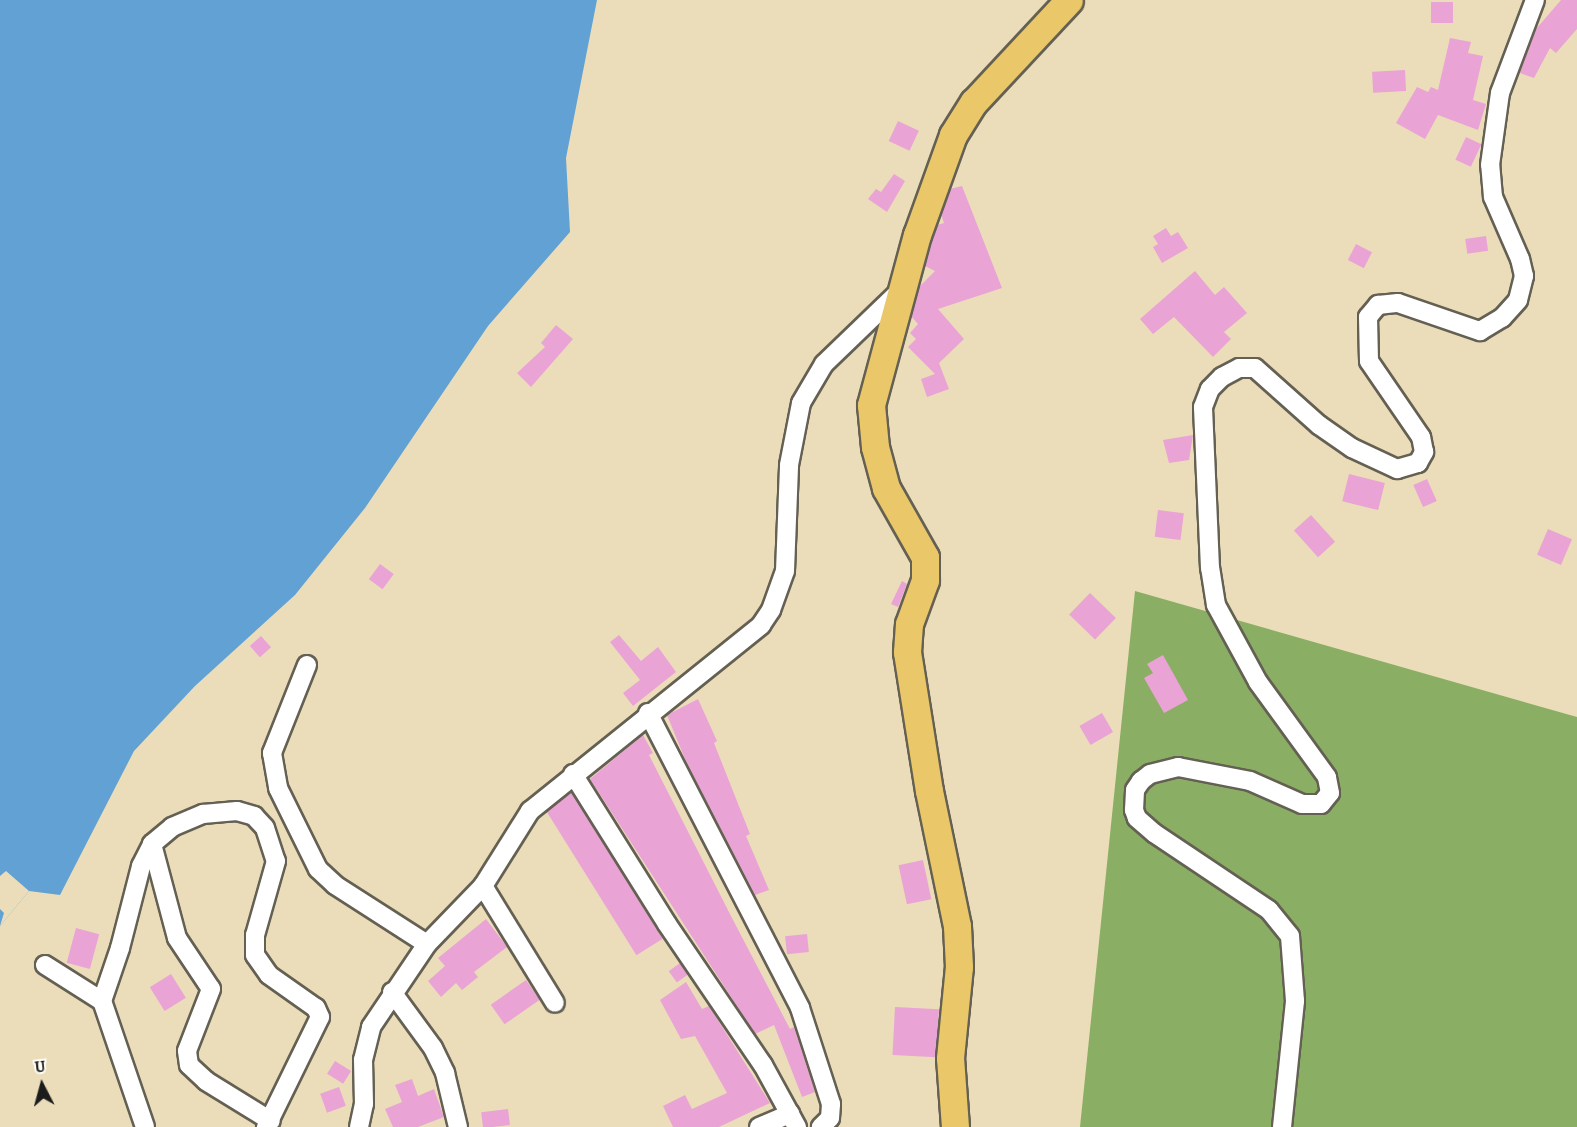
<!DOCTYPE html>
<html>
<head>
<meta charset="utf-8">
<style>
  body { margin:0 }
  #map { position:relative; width:1577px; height:1127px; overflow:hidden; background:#ebddb9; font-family:Alegreya,serif }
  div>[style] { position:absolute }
  .forest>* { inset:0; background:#8aaf64 }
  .water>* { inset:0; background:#62a1d4 }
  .pier>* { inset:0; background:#ebddb9 }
  .building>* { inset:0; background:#eaa3d5; transform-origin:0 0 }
  .roads { filter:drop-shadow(2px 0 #646053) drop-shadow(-2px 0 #646053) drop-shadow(0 2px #646053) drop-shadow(0 -2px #646053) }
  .minor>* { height:18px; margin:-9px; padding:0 9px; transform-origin:9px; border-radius:9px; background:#fff }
  .highway>* { height:27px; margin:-13.5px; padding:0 13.5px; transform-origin:13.5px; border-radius:13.5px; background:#eac769 }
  span { translate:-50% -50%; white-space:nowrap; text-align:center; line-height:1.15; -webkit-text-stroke:4.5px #fdfcf7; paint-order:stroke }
  .north { position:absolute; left:12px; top:1055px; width:60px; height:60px; -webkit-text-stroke:4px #fdfcf7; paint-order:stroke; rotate:354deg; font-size:16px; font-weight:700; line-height:24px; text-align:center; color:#1c1c1c }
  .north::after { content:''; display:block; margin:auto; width:21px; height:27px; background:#1c1c1c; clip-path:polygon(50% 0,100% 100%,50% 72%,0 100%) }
</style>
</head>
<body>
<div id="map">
  <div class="forest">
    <i style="clip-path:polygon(1135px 591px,1577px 717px,1577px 1127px,1080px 1127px)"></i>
  </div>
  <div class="water">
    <i style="clip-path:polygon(0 0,597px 0,566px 158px,570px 232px,488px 326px,365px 508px,295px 595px,195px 686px,134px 751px,60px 895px,29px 891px,0 926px)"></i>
  </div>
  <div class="pier">
    <i style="clip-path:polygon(6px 871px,29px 891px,0 926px,4px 913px,0 909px,0 876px)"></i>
  </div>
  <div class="building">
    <i style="clip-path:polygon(1561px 0,1577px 0,1577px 29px,1556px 53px,1550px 48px,1534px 78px,1520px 73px,1536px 29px)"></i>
    <i style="left:1453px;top:2px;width:21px;height:22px;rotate:90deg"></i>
    <i style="clip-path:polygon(1450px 38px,1471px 42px,1468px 53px,1483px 56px,1473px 100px,1486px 104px,1478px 130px,1438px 115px,1425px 139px,1396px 123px,1417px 87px,1428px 92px,1431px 87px,1438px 90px)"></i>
    <i style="left:1405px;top:70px;width:21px;height:33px;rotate:87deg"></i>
    <i style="left:898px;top:121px;width:23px;height:22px;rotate:25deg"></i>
    <i style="left:1466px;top:137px;width:17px;height:25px;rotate:25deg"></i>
    <i style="clip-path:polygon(894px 174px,905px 181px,887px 212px,868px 199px,876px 189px,881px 192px)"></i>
    <i style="clip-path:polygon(962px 186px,1002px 288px,938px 309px,964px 339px,939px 363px,949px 389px,927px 397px,921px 379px,935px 374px,908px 347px,916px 339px,910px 333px,918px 324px,911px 316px,919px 287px,935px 271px,925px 266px,937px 225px,944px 223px,941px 214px,950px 189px)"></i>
    <i style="clip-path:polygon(1166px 228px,1171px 236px,1178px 232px,1188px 248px,1162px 263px,1153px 247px,1158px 244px,1153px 236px)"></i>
    <i style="left:1486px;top:236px;width:15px;height:21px;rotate:82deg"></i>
    <i style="left:1356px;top:244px;width:18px;height:18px;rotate:27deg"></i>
    <i style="clip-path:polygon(1195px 271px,1215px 295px,1224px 287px,1247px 313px,1224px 332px,1231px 339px,1213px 357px,1174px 317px,1153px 334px,1140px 319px)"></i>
    <i style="clip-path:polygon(556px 325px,573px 339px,531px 387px,517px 373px,545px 347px,541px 343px)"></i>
    <i style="clip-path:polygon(1193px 435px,1189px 460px,1169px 463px,1163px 440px)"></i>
    <i style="left:1349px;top:474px;width:37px;height:28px;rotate:14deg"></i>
    <i style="left:1427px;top:479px;width:24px;height:15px;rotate:66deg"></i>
    <i style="left:1158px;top:510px;width:26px;height:27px;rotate:7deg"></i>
    <i style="left:1311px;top:515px;width:36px;height:23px;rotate:48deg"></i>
    <i style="left:1548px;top:529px;width:26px;height:28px;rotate:23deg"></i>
    <i style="left:380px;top:564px;width:17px;height:19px;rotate:36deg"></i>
    <i style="clip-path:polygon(902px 581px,907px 584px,898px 607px,891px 604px)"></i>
    <i style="left:1090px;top:593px;width:36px;height:30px;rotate:44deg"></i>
    <i style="clip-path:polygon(619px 635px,641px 661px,658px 647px,676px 672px,633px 706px,623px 693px,640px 680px,610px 642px)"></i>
    <i style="left:261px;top:636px;width:15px;height:15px;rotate:48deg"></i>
    <i style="clip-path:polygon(1163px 655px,1188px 700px,1164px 713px,1144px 678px,1153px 673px,1147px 664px)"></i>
    <i style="clip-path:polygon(698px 699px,717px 741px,714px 743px,750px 834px,746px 836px,769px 890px,755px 895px,687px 764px,667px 715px)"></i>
    <i style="left:1102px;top:713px;width:22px;height:26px;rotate:60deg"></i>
    <i style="clip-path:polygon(643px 735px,653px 753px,649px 755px,732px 918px,790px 1029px,794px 1027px,815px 1092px,802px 1097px,774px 1025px,755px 1034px,590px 779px)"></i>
    <i style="left:571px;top:792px;width:173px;height:31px;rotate:58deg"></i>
    <i style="left:923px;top:860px;width:40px;height:25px;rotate:78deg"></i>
    <i style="clip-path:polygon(486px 919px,507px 947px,474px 972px,478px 977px,462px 990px,456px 983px,441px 997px,428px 981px,445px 966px,438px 958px)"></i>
    <i style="left:76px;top:928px;width:24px;height:36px;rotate:15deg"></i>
    <i style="left:807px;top:934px;width:18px;height:22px;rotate:84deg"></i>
    <i style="left:680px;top:963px;width:14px;height:14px;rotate:54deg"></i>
    <i style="left:171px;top:974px;width:28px;height:25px;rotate:58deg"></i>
    <i style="left:526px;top:980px;width:24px;height:43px;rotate:55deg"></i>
    <i style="clip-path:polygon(686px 982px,702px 1009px,709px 1006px,770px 1103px,719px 1127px,673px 1127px,663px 1106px,685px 1095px,692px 1109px,727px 1093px,695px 1036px,681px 1039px,660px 1000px)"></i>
    <i style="left:895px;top:1007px;width:44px;height:48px;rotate:3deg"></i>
    <i style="left:335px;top:1061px;width:19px;height:15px;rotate:32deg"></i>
    <i style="clip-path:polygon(412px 1079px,418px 1096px,434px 1089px,444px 1117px,418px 1127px,393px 1127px,385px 1109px,402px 1102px,395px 1085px)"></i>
    <i style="left:339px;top:1087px;width:20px;height:20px;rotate:70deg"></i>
    <i style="left:508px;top:1109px;width:16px;height:27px;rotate:83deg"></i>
  </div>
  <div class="roads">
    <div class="minor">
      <i style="left:307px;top:665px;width:95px;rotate:111.7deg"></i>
      <i style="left:272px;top:753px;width:36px;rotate:80deg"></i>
      <i style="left:278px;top:788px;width:90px;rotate:63.7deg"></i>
      <i style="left:318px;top:869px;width:23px;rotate:43deg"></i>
      <i style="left:335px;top:885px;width:109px;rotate:32.7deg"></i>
      <i style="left:648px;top:713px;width:332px;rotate:62.7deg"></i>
      <i style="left:800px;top:1008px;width:101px;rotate:72.1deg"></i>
      <i style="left:831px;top:1104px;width:14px;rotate:94deg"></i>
      <i style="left:830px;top:1118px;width:13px;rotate:135deg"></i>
      <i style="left:573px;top:774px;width:177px;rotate:57.9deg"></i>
      <i style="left:667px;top:924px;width:171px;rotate:55.8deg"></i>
      <i style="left:763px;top:1065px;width:71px;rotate:61.3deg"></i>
      <i style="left:152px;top:844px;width:97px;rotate:75.1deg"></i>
      <i style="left:177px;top:938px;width:61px;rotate:56.3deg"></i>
      <i style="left:211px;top:989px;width:66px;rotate:111.2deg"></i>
      <i style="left:187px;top:1051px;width:14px;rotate:82deg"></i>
      <i style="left:189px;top:1065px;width:23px;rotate:43deg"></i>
      <i style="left:206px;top:1081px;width:76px;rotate:31.6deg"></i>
      <i style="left:483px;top:886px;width:137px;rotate:58.4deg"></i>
      <i style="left:45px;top:965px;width:67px;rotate:32.3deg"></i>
      <i style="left:392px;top:992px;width:69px;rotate:53.8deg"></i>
      <i style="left:433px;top:1048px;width:28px;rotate:64deg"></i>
      <i style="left:445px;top:1073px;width:56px;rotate:76.5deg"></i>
      <i style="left:145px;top:1127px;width:133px;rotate:-108.8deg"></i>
      <i style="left:102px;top:1001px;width:56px;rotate:-71.2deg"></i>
      <i style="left:120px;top:948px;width:85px;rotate:-75.6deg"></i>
      <i style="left:141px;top:866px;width:25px;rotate:-63deg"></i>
      <i style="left:152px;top:844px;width:26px;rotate:-40deg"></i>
      <i style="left:172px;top:827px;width:34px;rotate:-23deg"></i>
      <i style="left:203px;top:814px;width:34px;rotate:-5deg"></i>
      <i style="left:237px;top:811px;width:18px;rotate:16deg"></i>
      <i style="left:254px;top:816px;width:16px;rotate:47deg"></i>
      <i style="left:265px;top:828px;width:35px;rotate:72deg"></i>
      <i style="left:276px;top:861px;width:77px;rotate:105.8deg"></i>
      <i style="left:255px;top:935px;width:20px;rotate:90deg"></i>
      <i style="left:255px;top:955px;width:24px;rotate:55deg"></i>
      <i style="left:269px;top:975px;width:57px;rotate:35.1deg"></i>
      <i style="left:316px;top:1008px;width:10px;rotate:66deg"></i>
      <i style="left:320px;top:1017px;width:123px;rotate:116.1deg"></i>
      <i style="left:359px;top:1127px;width:24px;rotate:-78deg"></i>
      <i style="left:364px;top:1104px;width:44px;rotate:-91.3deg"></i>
      <i style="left:363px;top:1060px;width:34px;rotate:-76deg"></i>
      <i style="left:371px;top:1027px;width:100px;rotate:-56deg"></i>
      <i style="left:427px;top:944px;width:81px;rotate:-46deg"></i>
      <i style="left:483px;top:886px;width:89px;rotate:-57.9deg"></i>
      <i style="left:530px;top:811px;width:297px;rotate:-38.8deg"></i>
      <i style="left:761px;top:625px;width:18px;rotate:-56deg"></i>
      <i style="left:771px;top:610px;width:41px;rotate:-70.3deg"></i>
      <i style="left:785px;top:571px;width:106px;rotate:-87.8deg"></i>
      <i style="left:789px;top:465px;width:63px;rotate:-79deg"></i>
      <i style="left:801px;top:403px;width:45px;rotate:-59.5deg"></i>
      <i style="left:824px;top:364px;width:107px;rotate:-43.9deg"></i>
      <i style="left:759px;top:1127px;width:34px;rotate:-23deg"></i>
      <i style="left:1282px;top:1127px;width:127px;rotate:-84.1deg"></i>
      <i style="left:1295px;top:1001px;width:65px;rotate:-94.4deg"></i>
      <i style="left:1290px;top:936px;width:33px;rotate:-129deg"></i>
      <i style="left:1269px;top:910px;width:138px;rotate:-146.2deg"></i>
      <i style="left:1154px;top:833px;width:23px;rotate:-139deg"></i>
      <i style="left:1137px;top:818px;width:9px;rotate:-111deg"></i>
      <i style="left:1134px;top:810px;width:20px;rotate:-87deg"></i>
      <i style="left:1135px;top:790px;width:11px;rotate:-56deg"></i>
      <i style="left:1141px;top:781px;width:11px;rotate:-38deg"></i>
      <i style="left:1150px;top:774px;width:29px;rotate:-14deg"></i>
      <i style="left:1178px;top:767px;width:73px;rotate:11deg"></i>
      <i style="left:1250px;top:781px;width:57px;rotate:23.9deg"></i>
      <i style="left:1302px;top:804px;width:19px"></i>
      <i style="left:1321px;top:804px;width:14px;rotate:-51deg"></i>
      <i style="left:1330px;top:793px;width:16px;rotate:-101deg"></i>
      <i style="left:1327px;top:777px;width:117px;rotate:-126deg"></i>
      <i style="left:1258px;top:682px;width:88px;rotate:-118.6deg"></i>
      <i style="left:1216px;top:605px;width:37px;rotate:-99deg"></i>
      <i style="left:1210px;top:568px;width:161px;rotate:-92.5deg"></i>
      <i style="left:1203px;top:407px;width:19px;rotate:-69deg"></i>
      <i style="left:1210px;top:389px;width:17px;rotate:-45deg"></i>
      <i style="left:1222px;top:377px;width:19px;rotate:-28deg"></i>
      <i style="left:1239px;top:368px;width:16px"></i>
      <i style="left:1255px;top:368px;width:86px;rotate:41.7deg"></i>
      <i style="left:1319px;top:425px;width:40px;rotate:34.9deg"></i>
      <i style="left:1352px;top:448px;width:50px;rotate:25deg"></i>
      <i style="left:1397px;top:469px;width:22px;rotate:-16deg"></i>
      <i style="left:1418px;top:463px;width:13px;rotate:-61deg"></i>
      <i style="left:1424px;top:452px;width:15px;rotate:-101deg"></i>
      <i style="left:1421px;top:437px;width:92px;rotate:-124.4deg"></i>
      <i style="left:1369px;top:361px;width:44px;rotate:-91.3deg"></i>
      <i style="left:1368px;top:317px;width:16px;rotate:-50deg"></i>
      <i style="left:1378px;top:305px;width:20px;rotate:-6deg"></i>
      <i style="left:1398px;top:303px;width:87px;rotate:18.9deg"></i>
      <i style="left:1480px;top:331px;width:26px;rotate:-31deg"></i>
      <i style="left:1502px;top:318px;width:24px;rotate:-48deg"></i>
      <i style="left:1518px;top:300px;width:25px;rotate:-76deg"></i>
      <i style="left:1524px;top:276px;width:17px;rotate:-103deg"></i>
      <i style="left:1520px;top:259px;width:68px;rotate:-113.5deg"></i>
      <i style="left:1493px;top:197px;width:32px;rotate:-95deg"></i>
      <i style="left:1490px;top:165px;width:73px;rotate:-82.1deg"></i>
      <i style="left:1500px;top:93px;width:99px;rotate:-69.4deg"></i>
    </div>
    <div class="highway">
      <i style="left:955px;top:1127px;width:69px;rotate:-94.1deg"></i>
      <i style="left:950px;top:1058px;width:91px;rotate:-84.4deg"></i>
      <i style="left:959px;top:967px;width:41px;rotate:-92.8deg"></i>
      <i style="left:957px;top:926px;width:138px;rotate:-101.7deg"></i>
      <i style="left:929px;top:791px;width:141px;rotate:-99deg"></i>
      <i style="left:907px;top:652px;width:28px;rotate:-86deg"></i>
      <i style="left:909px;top:624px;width:47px;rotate:-70deg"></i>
      <i style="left:925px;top:580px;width:23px;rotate:-90deg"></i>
      <i style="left:925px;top:557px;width:79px;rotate:-119.5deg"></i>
      <i style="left:886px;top:488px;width:42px;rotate:-105deg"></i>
      <i style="left:875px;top:447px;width:42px;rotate:-95.4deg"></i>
      <i style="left:871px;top:405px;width:176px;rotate:-74.9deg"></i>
      <i style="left:917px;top:235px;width:106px;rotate:-70.2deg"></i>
      <i style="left:953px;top:135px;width:39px;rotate:-58deg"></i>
      <i style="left:974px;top:102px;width:139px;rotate:-47deg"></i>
    </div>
  </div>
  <div class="north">U</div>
</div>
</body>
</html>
